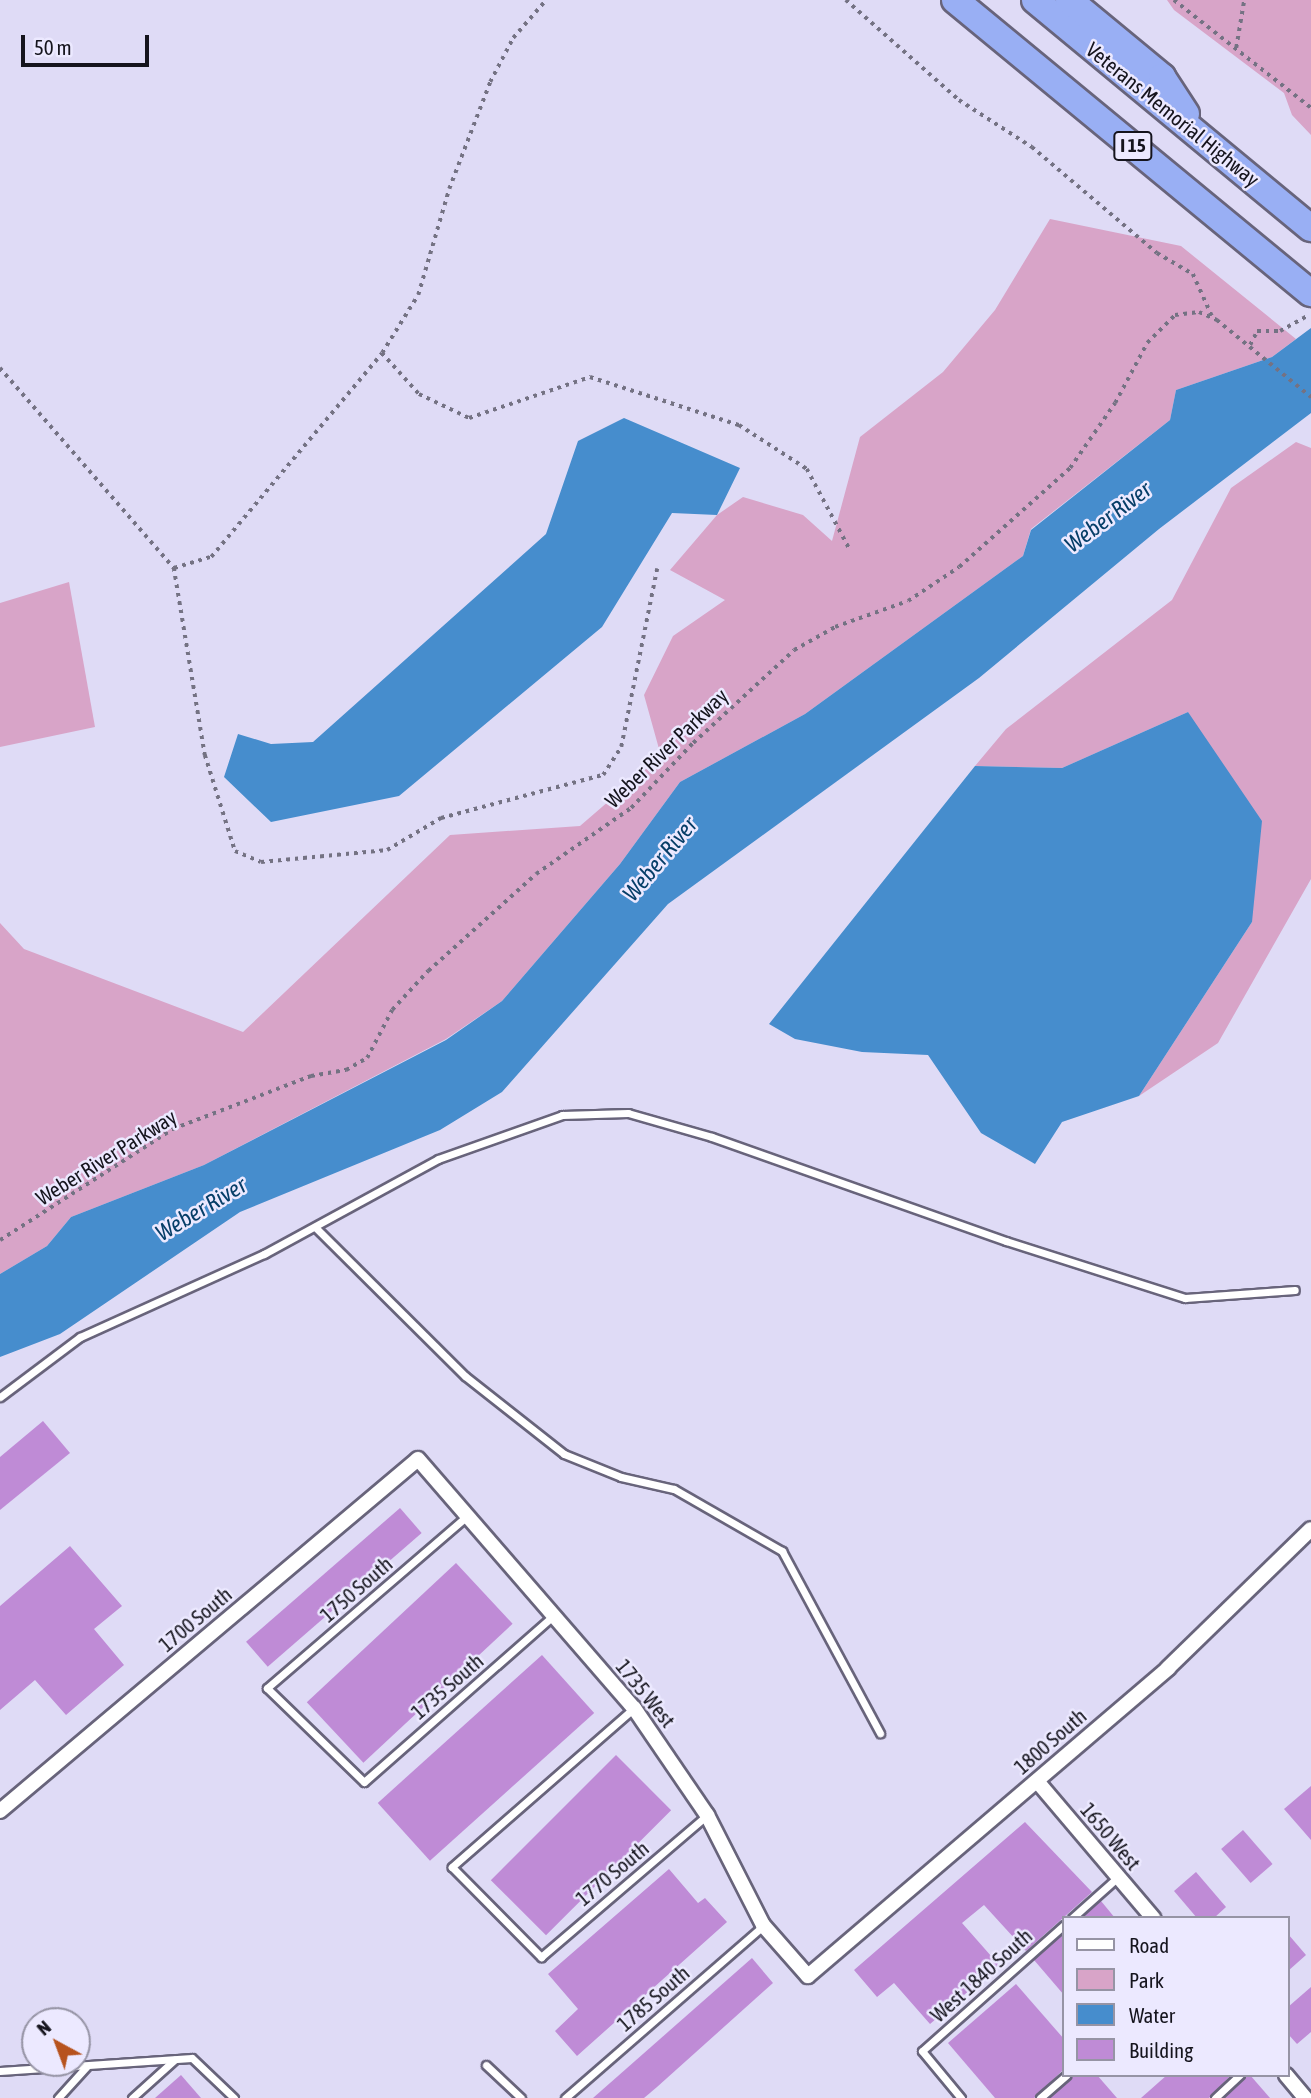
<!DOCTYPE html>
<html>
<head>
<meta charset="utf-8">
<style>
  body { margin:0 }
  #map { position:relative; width:1311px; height:2098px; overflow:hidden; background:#dfdbf6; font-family:"Asap Condensed",sans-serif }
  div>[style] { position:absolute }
  .green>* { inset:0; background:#d8a4c8 }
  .water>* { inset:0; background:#468dcd }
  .building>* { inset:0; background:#bf8bd6; transform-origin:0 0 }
  .path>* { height:3.5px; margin-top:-1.75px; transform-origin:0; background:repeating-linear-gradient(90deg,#747283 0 3.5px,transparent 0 8.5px) }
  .roads { filter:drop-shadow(2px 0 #68647b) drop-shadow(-2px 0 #68647b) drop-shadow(0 2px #68647b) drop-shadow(0 -2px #68647b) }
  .service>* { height:7px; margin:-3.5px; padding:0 3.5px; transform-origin:3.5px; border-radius:3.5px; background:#fff }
  .minor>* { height:14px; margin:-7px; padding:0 7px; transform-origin:7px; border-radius:7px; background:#fff }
  .motorway>* { height:26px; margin:-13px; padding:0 13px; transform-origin:13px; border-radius:13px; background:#99aff4 }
  span { translate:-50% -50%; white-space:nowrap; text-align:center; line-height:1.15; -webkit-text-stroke:5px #ece9ff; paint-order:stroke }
  .shield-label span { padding:2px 5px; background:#ece9ff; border:2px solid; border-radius:5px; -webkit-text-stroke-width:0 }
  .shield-label { font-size:19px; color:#15141d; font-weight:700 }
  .street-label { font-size:21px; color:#15141d }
  .water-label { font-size:23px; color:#063e68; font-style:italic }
  .legend { position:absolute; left:1062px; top:1916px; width:228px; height:161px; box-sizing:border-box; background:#ece9ff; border:2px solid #9694a5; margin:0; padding:9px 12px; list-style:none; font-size:21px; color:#15141d }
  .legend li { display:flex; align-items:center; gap:14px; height:35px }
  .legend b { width:35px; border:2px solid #9694a5 }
  .north { position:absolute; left:21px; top:2007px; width:70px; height:70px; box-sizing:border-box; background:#ece9ff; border:2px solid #9694a5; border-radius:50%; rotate:319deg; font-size:19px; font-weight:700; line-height:28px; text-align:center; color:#15141d }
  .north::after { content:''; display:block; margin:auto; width:24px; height:32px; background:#b7531e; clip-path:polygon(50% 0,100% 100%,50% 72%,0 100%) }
  .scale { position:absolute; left:21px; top:35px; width:128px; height:32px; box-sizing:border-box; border:4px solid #15141d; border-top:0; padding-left:9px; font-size:21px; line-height:24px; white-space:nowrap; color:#15141d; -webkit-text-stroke:5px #ece9ff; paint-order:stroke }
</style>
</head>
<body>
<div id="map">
  <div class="green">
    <i style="clip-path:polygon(1167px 0,1311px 0,1311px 135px,1292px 115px,1284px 93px,1174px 10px)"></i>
    <i style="clip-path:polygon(1050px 219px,1181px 246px,1296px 339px,1272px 357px,1176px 390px,1170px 420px,1031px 529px,1023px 556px,805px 714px,680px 782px,620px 864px,502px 1001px,446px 1039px,204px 1165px,71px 1217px,47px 1246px,0 1274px,0 923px,24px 949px,243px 1032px,450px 835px,580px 826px,661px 756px,644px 695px,673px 636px,725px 600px,670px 570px,717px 515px,743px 497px,803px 515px,832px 541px,860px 437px,943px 372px,995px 310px)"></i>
    <i style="clip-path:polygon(1296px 442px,1311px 448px,1311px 879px,1218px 1043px,1139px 1096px,1252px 922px,1188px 712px,1062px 768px,975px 766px,1006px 729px,1172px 600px,1231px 488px)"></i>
    <i style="clip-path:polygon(69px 582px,95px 727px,0 747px,0 603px)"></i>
  </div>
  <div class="water">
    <i style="clip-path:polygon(1311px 328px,1311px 413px,1159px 529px,979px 678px,668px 904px,502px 1092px,440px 1130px,240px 1212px,60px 1334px,0 1357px,0 1274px,47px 1246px,71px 1217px,204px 1165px,446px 1040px,502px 1001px,620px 864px,680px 782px,805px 714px,1023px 556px,1031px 530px,1170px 420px,1176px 390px,1272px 357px)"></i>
    <i style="clip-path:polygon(624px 418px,740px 468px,717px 515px,672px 513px,602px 627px,399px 796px,271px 822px,224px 777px,238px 734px,271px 744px,313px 742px,546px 534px,578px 441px)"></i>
    <i style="clip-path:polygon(1188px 712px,1262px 821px,1252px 922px,1139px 1096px,1062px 1122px,1035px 1164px,981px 1133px,928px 1055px,862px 1052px,795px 1039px,769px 1024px,975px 766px,1062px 768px)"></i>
  </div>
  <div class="building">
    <i style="clip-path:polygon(43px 1421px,70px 1453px,0 1510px,0 1457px)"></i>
    <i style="left:400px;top:1508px;width:33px;height:204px;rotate:49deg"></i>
    <i style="clip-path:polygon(70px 1546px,122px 1606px,94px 1629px,124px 1665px,66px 1715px,35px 1680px,0 1710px,0 1606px)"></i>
    <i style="left:456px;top:1563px;width:83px;height:204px;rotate:47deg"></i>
    <i style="left:542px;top:1655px;width:78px;height:221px;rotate:48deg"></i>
    <i style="left:616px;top:1755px;width:78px;height:177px;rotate:45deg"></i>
    <i style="clip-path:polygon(1311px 1786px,1311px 1840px,1284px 1809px)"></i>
    <i style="clip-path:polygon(1025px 1822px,1092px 1892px,1026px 1951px,984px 1905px,962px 1923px,999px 1965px,930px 2024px,894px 1983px,877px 1997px,854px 1970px)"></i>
    <i style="left:1243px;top:1830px;width:45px;height:29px;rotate:49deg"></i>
    <i style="clip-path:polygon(669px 1869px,698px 1903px,705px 1898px,727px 1922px,577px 2056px,555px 2031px,578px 2009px,548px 1974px)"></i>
    <i style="clip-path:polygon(1196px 1872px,1226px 1907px,1214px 1918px,1197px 1918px,1174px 1891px)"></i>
    <i style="clip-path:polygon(1101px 1901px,1115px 1918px,1081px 1918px)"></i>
    <i style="clip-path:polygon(1064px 1933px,1064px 1995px,1034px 1960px)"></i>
    <i style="clip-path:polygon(1288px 1934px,1306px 1955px,1288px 1971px)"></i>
    <i style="clip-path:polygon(752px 1958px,773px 1983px,657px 2087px,644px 2098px,593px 2098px)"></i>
    <i style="clip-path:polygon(1016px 1984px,1064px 2039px,1064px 2069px,1034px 2098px,995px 2098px,948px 2043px)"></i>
    <i style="clip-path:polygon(1311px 1987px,1311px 2032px,1297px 2044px,1288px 2034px,1288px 2007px)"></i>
    <i style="clip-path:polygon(181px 2075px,201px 2098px,155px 2098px)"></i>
    <i style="clip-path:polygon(1072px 2075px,1097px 2075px,1117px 2098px,1049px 2098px)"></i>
    <i style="clip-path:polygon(1167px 2075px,1231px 2075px,1209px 2098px,1141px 2098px)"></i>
    <i style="clip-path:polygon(1246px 2075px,1250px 2075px,1270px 2098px,1224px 2098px)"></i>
  </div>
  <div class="path">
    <i style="left:846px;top:0;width:151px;rotate:41.5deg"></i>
    <i style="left:959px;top:100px;width:87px;rotate:32.8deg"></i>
    <i style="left:1032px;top:147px;width:164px;rotate:40.3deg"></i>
    <i style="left:1157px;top:253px;width:42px;rotate:30.3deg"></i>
    <i style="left:1193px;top:274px;width:46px;rotate:65.7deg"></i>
    <i style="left:1174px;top:0;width:174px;rotate:38.2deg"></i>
    <i style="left:1236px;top:48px;width:49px;rotate:-80.5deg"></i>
    <i style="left:1250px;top:345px;width:16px;rotate:-63deg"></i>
    <i style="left:1257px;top:331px;width:23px"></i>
    <i style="left:1280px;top:331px;width:33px;rotate:-29deg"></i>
    <i style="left:382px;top:353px;width:55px;rotate:47.9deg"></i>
    <i style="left:419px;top:394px;width:55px;rotate:25.6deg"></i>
    <i style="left:469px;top:418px;width:128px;rotate:-18.7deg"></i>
    <i style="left:590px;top:377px;width:157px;rotate:17.9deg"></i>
    <i style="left:739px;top:425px;width:81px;rotate:32.9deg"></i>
    <i style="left:807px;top:469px;width:89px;rotate:62deg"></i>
    <i style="left:0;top:368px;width:265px;rotate:49deg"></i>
    <i style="left:174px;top:568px;width:39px;rotate:-17deg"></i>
    <i style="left:211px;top:557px;width:266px;rotate:-50deg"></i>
    <i style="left:382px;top:353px;width:68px;rotate:-58.2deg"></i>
    <i style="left:418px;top:295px;width:110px;rotate:-73.7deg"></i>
    <i style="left:449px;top:189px;width:115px;rotate:-69deg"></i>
    <i style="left:490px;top:82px;width:50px;rotate:-62.4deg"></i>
    <i style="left:513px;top:38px;width:50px;rotate:-49deg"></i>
    <i style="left:174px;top:568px;width:190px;rotate:80.6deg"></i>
    <i style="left:205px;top:755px;width:101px;rotate:72.6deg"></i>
    <i style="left:235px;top:851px;width:28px;rotate:23deg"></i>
    <i style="left:261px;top:862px;width:127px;rotate:-5.4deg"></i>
    <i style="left:387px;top:850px;width:63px;rotate:-30.7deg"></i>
    <i style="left:441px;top:818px;width:168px;rotate:-14.9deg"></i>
    <i style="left:603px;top:775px;width:33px;rotate:-57deg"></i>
    <i style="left:621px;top:747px;width:182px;rotate:-78.6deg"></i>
    <i style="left:0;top:1240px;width:206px;rotate:-32.7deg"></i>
    <i style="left:173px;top:1129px;width:148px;rotate:-21deg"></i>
    <i style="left:311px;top:1076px;width:36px;rotate:-10deg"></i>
    <i style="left:346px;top:1070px;width:24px;rotate:-30deg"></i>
    <i style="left:367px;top:1058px;width:54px;rotate:-62.5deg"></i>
    <i style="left:392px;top:1010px;width:53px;rotate:-47.3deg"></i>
    <i style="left:428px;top:971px;width:145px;rotate:-41.9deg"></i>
    <i style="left:536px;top:874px;width:116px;rotate:-34.8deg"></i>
    <i style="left:631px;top:808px;width:90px;rotate:-46.4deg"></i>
    <i style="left:693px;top:743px;width:137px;rotate:-42.6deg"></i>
    <i style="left:794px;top:650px;width:47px;rotate:-29.3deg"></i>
    <i style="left:835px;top:627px;width:77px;rotate:-19.6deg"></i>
    <i style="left:908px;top:601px;width:61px;rotate:-33.7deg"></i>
    <i style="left:959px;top:567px;width:149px;rotate:-41.7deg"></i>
    <i style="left:1070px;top:468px;width:79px;rotate:-55.3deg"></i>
    <i style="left:1115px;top:403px;width:68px;rotate:-61.9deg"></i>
    <i style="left:1147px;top:343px;width:40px;rotate:-45deg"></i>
    <i style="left:1175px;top:315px;width:24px;rotate:-7deg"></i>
    <i style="left:1199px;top:312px;width:20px;rotate:24deg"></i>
    <i style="left:1217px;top:320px;width:122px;rotate:39.3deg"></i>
  </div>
  <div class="roads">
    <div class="service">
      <i style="left:315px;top:1227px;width:211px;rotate:44.8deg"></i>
      <i style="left:465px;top:1376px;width:126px;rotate:38.2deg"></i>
      <i style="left:564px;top:1454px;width:61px;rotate:22deg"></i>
      <i style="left:621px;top:1477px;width:54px;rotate:12.8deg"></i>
      <i style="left:674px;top:1489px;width:125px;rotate:29.9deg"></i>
      <i style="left:782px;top:1551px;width:207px;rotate:61.7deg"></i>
      <i style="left:0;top:1397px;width:100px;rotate:-36.9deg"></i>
      <i style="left:80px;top:1337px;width:202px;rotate:-24.3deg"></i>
      <i style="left:264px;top:1254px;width:198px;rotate:-28.6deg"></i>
      <i style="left:438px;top:1159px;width:132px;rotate:-19.5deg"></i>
      <i style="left:562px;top:1115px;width:66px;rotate:-1.7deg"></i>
      <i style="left:628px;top:1113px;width:87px;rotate:15.9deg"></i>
      <i style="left:712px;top:1137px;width:312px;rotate:19.5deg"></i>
      <i style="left:1006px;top:1241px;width:188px;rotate:17.7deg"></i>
      <i style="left:1185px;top:1298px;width:110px;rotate:-4.2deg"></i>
      <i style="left:467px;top:1516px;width:264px;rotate:139.3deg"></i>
      <i style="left:267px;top:1688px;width:135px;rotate:44.1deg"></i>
      <i style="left:364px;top:1782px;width:252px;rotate:-41.3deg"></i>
      <i style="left:634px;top:1708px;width:242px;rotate:138.9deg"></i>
      <i style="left:452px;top:1867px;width:127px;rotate:45.3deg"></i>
      <i style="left:541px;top:1957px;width:218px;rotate:-40.5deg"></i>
      <i style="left:1072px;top:1918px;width:62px;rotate:-41.7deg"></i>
      <i style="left:486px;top:2065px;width:48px;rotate:43.3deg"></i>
      <i style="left:0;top:2071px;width:192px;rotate:-3.9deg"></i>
      <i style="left:192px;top:2058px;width:58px;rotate:43.6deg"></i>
      <i style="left:58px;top:2098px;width:43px;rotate:-47.8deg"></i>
      <i style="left:132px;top:2098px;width:57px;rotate:-42.1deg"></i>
      <i style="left:565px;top:2098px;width:262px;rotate:-41deg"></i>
      <i style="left:961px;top:2098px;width:61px;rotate:-129.7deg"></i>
      <i style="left:922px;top:2051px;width:190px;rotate:-41.6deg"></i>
      <i style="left:1040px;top:2098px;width:35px;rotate:-41deg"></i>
      <i style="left:1215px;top:2098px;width:34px;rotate:-43deg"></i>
    </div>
    <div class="minor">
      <i style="left:1037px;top:1781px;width:180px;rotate:49.7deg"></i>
      <i style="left:0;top:1811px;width:546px;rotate:-40.1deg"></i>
      <i style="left:418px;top:1459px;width:330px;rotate:49.1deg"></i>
      <i style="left:634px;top:1708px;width:130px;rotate:55.7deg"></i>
      <i style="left:707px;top:1815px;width:123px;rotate:63deg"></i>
      <i style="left:763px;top:1925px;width:68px;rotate:48.6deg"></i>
      <i style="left:808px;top:1976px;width:474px;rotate:-40.5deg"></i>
      <i style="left:1168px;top:1668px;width:199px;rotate:-44.2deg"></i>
      <i style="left:1286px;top:2075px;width:30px;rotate:50deg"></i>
    </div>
    <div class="motorway">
      <i style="left:955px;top:0;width:461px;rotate:39.5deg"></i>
      <i style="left:1035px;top:0;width:358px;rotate:39.6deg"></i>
      <i style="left:1069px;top:0;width:121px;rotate:39.6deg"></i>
      <i style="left:1162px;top:77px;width:44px;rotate:57deg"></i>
    </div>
  </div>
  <div class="shield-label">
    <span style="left:1133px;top:146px">I 15</span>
  </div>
  <div class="street-label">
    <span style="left:1173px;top:114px;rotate:39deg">Veterans Memorial Highway</span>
    <span style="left:666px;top:748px;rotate:-44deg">Weber River Parkway</span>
    <span style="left:106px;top:1157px;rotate:-32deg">Weber River Parkway</span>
    <span style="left:356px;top:1589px;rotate:-41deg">1750 South</span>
    <span style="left:195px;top:1619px;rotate:-40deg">1700 South</span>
    <span style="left:447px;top:1686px;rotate:-41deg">1735 South</span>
    <span style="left:646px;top:1693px;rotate:51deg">1735 West</span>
    <span style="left:1050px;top:1741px;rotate:-41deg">1800 South</span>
    <span style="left:1111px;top:1836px;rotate:50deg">1650 West</span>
    <span style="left:612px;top:1873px;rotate:-40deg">1770 South</span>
    <span style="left:981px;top:1975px;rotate:-42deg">West 1840 South</span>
    <span style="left:653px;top:1998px;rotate:-41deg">1785 South</span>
  </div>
  <div class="water-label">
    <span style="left:1108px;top:517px;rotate:-37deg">Weber River</span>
    <span style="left:660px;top:859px;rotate:-50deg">Weber River</span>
    <span style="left:201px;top:1209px;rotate:-31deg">Weber River</span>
  </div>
  <ul class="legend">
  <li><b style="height:9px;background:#fff"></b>Road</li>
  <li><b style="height:19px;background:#d8a4c8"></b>Park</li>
  <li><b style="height:19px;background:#468dcd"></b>Water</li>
  <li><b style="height:19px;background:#bf8bd6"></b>Building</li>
  </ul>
  <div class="north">N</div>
  <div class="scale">50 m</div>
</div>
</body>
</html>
